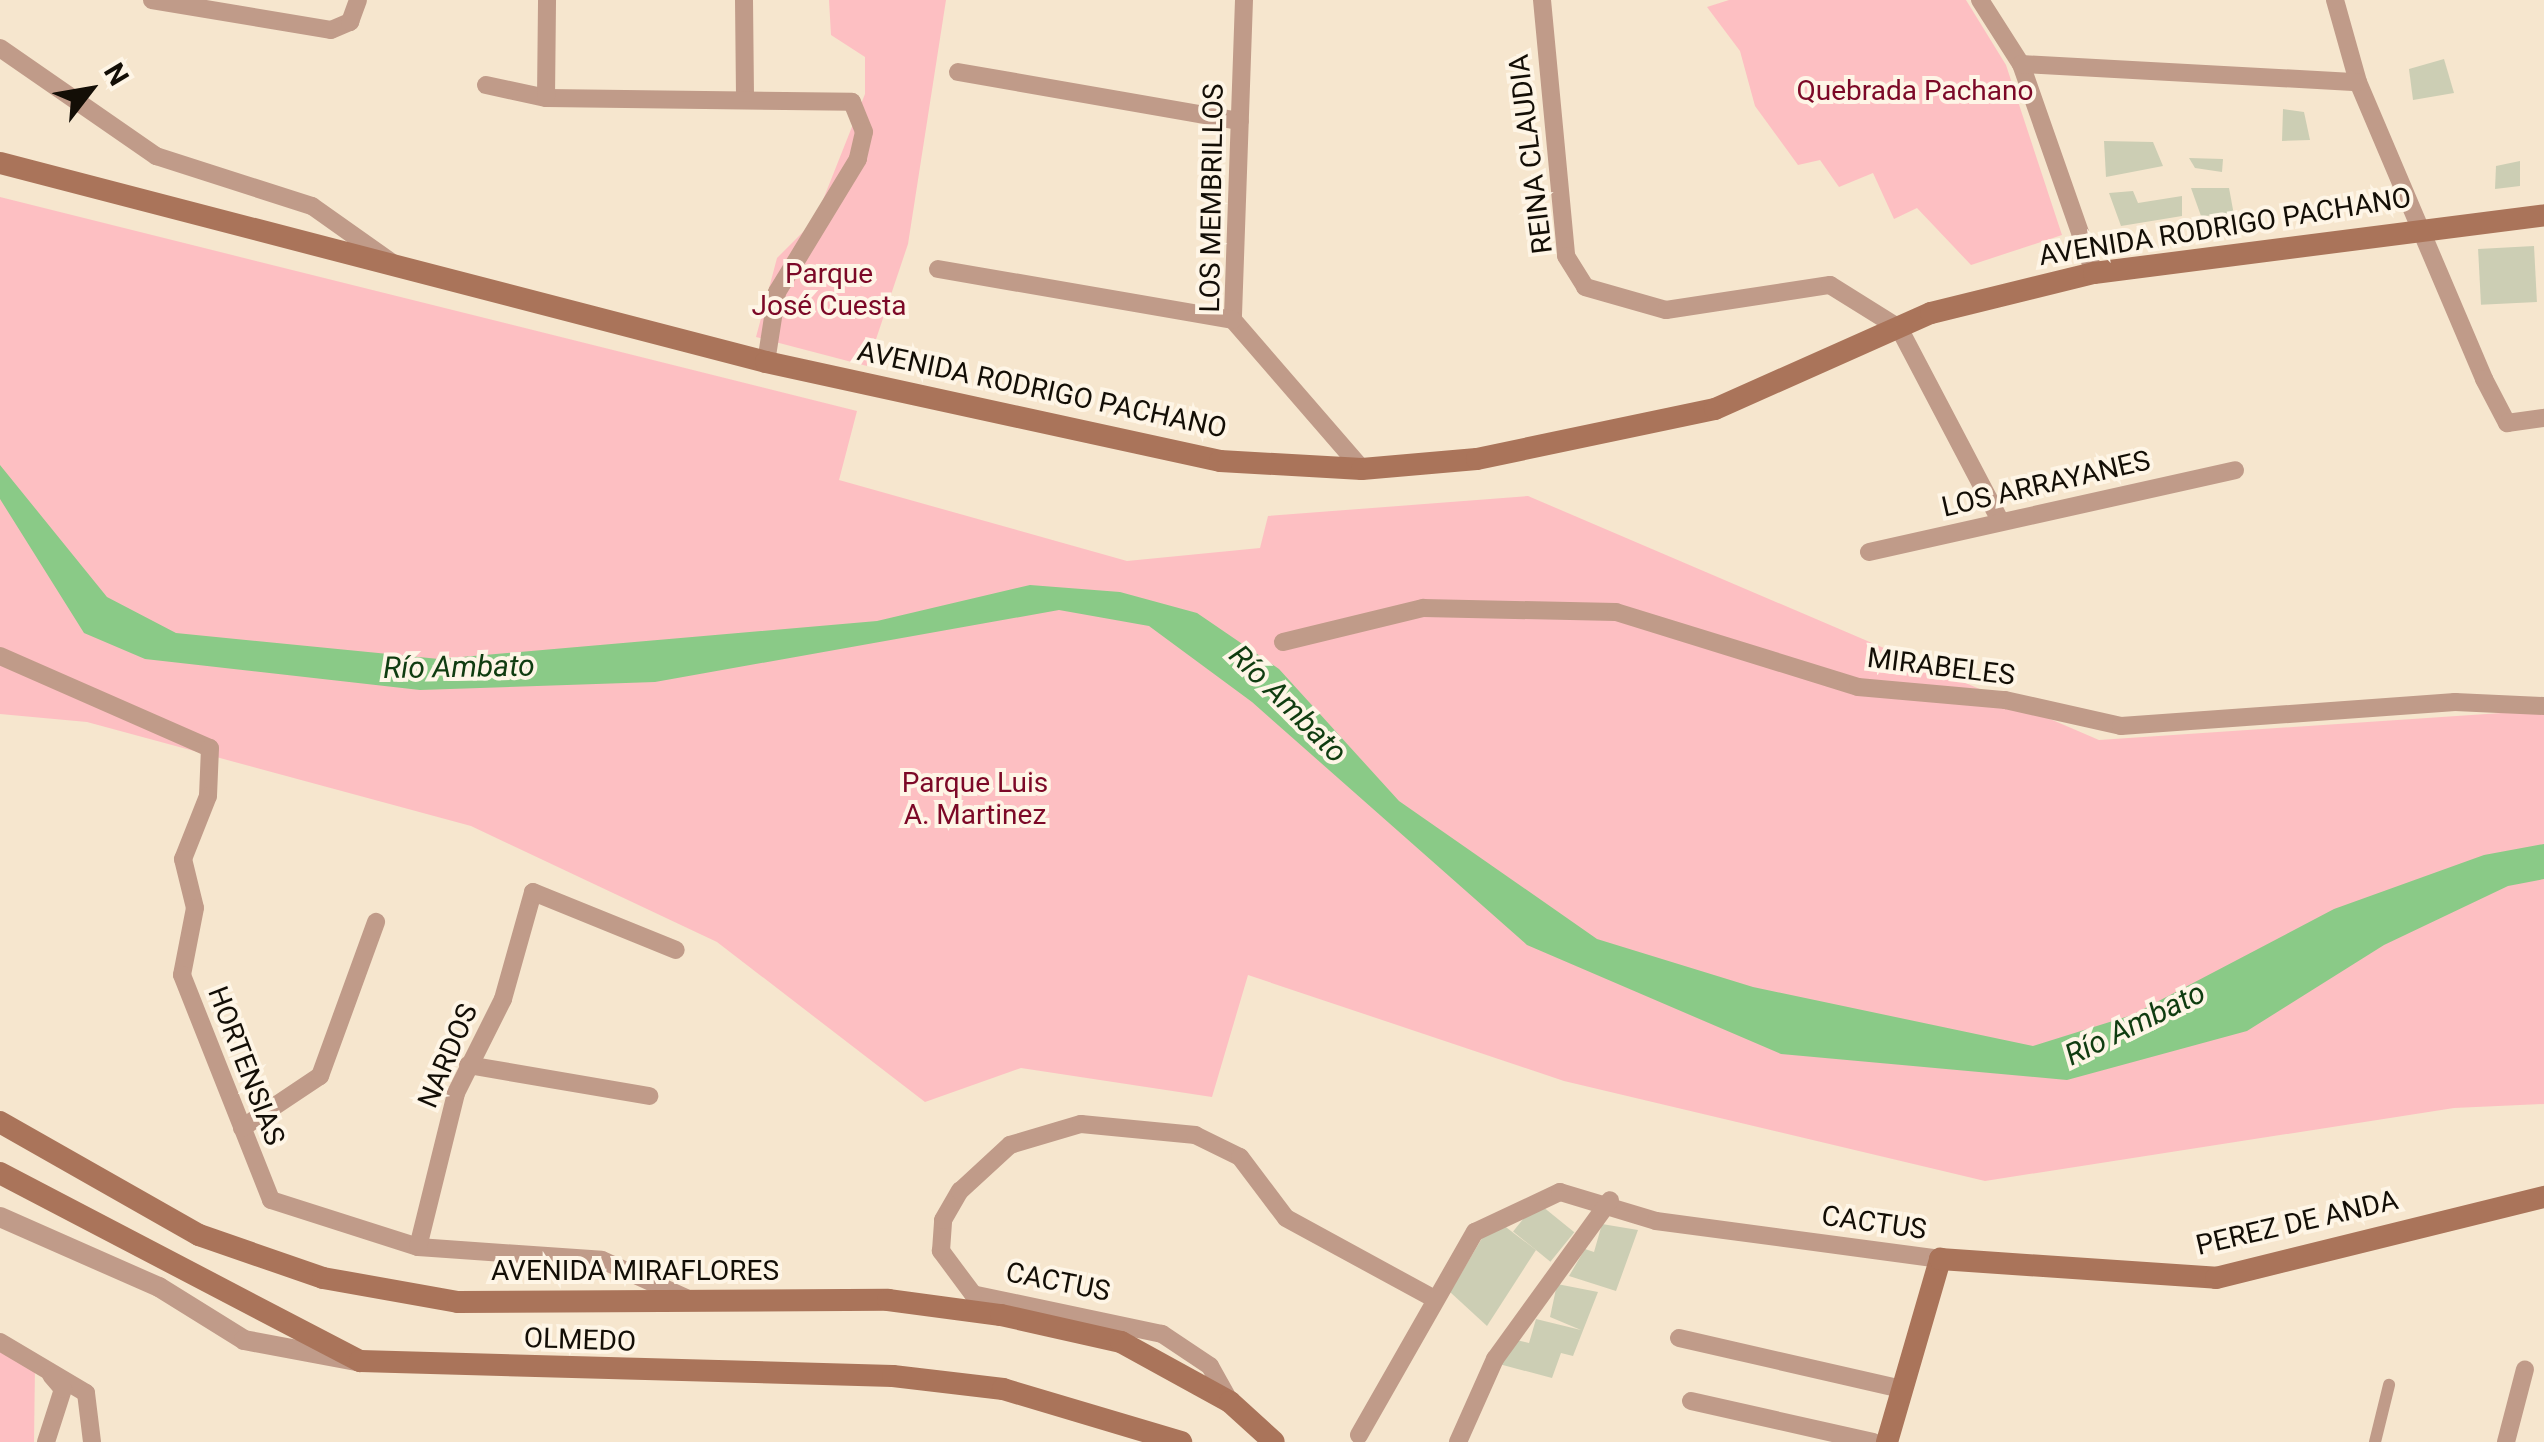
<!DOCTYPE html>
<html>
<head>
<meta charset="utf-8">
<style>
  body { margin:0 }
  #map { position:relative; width:2544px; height:1442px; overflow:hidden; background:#f6e6ce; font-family:Roboto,sans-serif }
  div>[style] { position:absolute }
  .green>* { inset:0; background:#fdbfc2 }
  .water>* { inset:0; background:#8aca87 }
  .building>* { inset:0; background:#ccceb4; transform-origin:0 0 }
  .pedestrian>* { height:12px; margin:-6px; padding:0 6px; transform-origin:6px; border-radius:6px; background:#c09b89 }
  .minor>* { height:18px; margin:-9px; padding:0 9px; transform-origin:9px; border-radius:9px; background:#c09b89 }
  .tertiary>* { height:20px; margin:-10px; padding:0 10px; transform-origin:10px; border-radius:10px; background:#c09b89 }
  .secondary>* { height:22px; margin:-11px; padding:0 11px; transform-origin:11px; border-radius:11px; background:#aa745a }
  span { translate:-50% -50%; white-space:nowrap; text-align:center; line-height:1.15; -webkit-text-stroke:8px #fef5e6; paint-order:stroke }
  .park-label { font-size:28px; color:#7c0827 }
  .street-label { font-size:28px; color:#130e06 }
  .water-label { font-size:30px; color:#0f3c10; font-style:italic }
  .north { position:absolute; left:40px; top:40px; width:100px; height:100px; -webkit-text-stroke:8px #fef5e6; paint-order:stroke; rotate:59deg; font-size:28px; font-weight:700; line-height:40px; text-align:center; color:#130e06 }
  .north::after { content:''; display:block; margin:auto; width:35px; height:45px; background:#130e06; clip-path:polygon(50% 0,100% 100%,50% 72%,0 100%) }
</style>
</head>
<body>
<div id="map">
  <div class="green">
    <i style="clip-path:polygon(829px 0,946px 0,908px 244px,867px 366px,756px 337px,777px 258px,815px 220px,865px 94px,865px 57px,831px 35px)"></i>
    <i style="clip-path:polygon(1729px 0,1966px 0,2006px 65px,2062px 235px,1971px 265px,1917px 208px,1894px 219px,1873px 173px,1839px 187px,1820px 160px,1798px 165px,1755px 106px,1740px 51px,1707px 7px)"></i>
    <i style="clip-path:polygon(0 197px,857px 411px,839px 480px,1127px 561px,1260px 548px,1268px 516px,1528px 496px,2099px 740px,2544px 710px,2544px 1104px,2454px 1108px,1985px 1181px,1564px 1081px,1248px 975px,1212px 1097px,1021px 1068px,925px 1102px,717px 942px,471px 826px,87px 722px,0 714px)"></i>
    <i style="clip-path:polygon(0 1352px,35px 1366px,34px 1442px,0 1442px)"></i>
  </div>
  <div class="water">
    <i style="clip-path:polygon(0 465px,107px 597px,176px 633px,439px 659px,877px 621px,1030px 585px,1120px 592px,1197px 613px,1279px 669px,1399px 801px,1597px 939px,1753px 987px,2033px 1046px,2132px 1015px,2334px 909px,2484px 855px,2544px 844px,2544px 879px,2508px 886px,2384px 945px,2247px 1031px,2067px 1080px,1781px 1054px,1527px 945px,1252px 702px,1149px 626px,1059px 610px,655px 682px,420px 690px,145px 659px,84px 633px,0 499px)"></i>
  </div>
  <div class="building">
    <i style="clip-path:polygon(2444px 59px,2454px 93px,2413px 100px,2409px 69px)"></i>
    <i style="clip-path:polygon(2283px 109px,2304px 112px,2310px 140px,2282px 141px)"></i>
    <i style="clip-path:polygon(2104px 141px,2153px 142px,2163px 166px,2106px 177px)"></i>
    <i style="clip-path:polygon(2189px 158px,2223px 159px,2222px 172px,2195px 168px)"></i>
    <i style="clip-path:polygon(2520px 161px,2520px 186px,2495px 189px,2496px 166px)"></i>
    <i style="clip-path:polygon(2191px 188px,2229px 188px,2234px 215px,2201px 216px)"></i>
    <i style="clip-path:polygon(2133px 191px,2138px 203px,2182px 196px,2182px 216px,2121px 226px,2109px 193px)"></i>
    <i style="left:2534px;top:246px;width:56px;height:56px;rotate:87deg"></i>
    <i style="left:1537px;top:1202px;width:48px;height:38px;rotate:39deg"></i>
    <i style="clip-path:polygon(1494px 1218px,1536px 1250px,1487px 1326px,1450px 1292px)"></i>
    <i style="clip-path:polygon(1602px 1224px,1638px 1230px,1616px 1291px,1569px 1276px,1585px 1249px,1594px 1252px)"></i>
    <i style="clip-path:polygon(1557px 1284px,1598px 1292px,1573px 1356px,1561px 1353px,1552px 1378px,1499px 1364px,1512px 1339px,1529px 1343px,1536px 1319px,1581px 1330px,1550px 1317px)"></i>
  </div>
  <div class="pedestrian">
    <i style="left:2375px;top:1442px;width:59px;rotate:-76.2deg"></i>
  </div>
  <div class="minor">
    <i style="left:152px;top:0;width:181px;rotate:9.5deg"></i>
    <i style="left:331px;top:30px;width:21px;rotate:-23deg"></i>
    <i style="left:350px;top:22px;width:23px;rotate:-70deg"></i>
    <i style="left:744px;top:0;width:93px;rotate:89.4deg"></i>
    <i style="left:1244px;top:0;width:320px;rotate:92deg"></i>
    <i style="left:1233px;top:320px;width:197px;rotate:49.1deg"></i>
    <i style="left:1542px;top:0;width:257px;rotate:84.6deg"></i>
    <i style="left:1566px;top:256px;width:36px;rotate:58deg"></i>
    <i style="left:1585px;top:287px;width:84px;rotate:15.9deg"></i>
    <i style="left:1666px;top:310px;width:166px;rotate:-8.7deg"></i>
    <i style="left:1830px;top:285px;width:81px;rotate:31.9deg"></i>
    <i style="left:1899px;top:328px;width:219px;rotate:62.3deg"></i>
    <i style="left:1980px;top:0;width:76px;rotate:57.4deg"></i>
    <i style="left:2021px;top:64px;width:221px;rotate:70.7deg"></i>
    <i style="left:2335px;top:0;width:85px;rotate:74.3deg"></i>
    <i style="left:2358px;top:82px;width:323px;rotate:67deg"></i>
    <i style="left:2484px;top:379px;width:50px;rotate:62.4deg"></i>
    <i style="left:2507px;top:423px;width:37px;rotate:-8deg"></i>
    <i style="left:0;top:48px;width:190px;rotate:34.7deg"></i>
    <i style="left:156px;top:156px;width:164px;rotate:17.8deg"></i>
    <i style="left:312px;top:206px;width:100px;rotate:35.3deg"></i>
    <i style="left:2021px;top:64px;width:337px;rotate:3.1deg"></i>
    <i style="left:958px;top:72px;width:286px;rotate:9.9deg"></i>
    <i style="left:486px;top:85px;width:61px;rotate:12.2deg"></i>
    <i style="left:546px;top:98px;width:306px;rotate:0.7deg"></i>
    <i style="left:852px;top:102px;width:32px;rotate:68deg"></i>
    <i style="left:864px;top:132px;width:28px;rotate:103deg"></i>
    <i style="left:858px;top:159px;width:156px;rotate:121.3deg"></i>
    <i style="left:777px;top:292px;width:71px;rotate:98.9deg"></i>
    <i style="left:546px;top:98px;width:98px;rotate:-89.4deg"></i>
    <i style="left:938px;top:269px;width:299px;rotate:9.8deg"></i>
    <i style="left:1869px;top:552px;width:375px;rotate:-12.6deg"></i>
    <i style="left:1283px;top:642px;width:144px;rotate:-13.7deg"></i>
    <i style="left:1423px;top:608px;width:193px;rotate:1.2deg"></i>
    <i style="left:1616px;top:612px;width:253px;rotate:17.2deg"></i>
    <i style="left:1858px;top:687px;width:148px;rotate:5.1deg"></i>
    <i style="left:2005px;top:700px;width:119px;rotate:12.6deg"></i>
    <i style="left:2121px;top:726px;width:335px;rotate:-4.1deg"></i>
    <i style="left:2455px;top:702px;width:89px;rotate:2.6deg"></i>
    <i style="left:0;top:656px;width:229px;rotate:23.7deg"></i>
    <i style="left:210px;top:748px;width:48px;rotate:92.4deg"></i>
    <i style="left:208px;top:796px;width:68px;rotate:111.6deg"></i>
    <i style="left:183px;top:859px;width:50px;rotate:76.2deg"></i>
    <i style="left:195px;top:908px;width:68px;rotate:101deg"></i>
    <i style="left:182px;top:975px;width:242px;rotate:68.4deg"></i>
    <i style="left:271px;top:1200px;width:154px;rotate:17.7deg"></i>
    <i style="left:418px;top:1247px;width:184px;rotate:4deg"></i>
    <i style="left:602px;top:1260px;width:100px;rotate:24.3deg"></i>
    <i style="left:468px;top:1065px;width:184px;rotate:9.7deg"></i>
    <i style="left:242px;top:1128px;width:94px;rotate:-33.7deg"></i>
    <i style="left:320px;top:1076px;width:164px;rotate:-70deg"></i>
    <i style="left:418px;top:1247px;width:159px;rotate:-76.1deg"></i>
    <i style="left:456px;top:1093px;width:105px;rotate:-63.4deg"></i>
    <i style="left:503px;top:999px;width:111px;rotate:-74.3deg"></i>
    <i style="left:533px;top:892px;width:154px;rotate:22.1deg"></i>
    <i style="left:1679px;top:1338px;width:229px;rotate:12.9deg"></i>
    <i style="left:0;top:1342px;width:100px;rotate:30.7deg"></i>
    <i style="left:86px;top:1393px;width:49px;rotate:83deg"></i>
    <i style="left:1691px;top:1401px;width:187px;rotate:12.7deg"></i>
    <i style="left:1230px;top:1402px;width:41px;rotate:-119.1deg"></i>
    <i style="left:1210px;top:1366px;width:58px;rotate:-146.3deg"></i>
    <i style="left:1162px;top:1334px;width:193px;rotate:-168.1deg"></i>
    <i style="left:973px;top:1294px;width:54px;rotate:-126.7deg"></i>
    <i style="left:941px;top:1251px;width:31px;rotate:-86deg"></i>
    <i style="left:943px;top:1220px;width:34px;rotate:-60deg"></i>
    <i style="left:960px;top:1191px;width:68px;rotate:-42.6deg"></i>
    <i style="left:1010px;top:1145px;width:74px;rotate:-16.5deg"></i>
    <i style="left:1081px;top:1124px;width:115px;rotate:5.5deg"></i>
    <i style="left:1195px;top:1135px;width:50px;rotate:26.1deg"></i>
    <i style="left:1240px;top:1157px;width:76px;rotate:53deg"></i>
    <i style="left:1286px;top:1218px;width:167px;rotate:28.6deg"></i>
    <i style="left:1359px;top:1435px;width:234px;rotate:-60.3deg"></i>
    <i style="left:1475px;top:1232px;width:94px;rotate:-25.2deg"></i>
    <i style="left:1560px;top:1192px;width:100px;rotate:16.8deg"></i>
    <i style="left:1656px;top:1221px;width:287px;rotate:7.6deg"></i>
    <i style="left:46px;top:1442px;width:56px;rotate:-72.2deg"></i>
    <i style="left:63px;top:1389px;width:18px;rotate:-131deg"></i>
    <i style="left:1458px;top:1442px;width:91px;rotate:-66deg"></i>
    <i style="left:1495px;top:1359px;width:196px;rotate:-54.1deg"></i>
    <i style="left:2506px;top:1442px;width:75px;rotate:-75.4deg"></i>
  </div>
  <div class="tertiary">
    <i style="left:0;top:1217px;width:174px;rotate:23.8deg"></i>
    <i style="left:159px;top:1287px;width:100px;rotate:31.9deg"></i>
    <i style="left:244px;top:1340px;width:114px;rotate:10.6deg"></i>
  </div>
  <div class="secondary">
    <i style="left:0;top:163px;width:791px;rotate:14.56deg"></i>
    <i style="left:766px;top:362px;width:465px;rotate:12.3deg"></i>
    <i style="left:1220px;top:461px;width:142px;rotate:3.2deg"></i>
    <i style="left:1362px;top:469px;width:115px;rotate:-5deg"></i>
    <i style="left:1477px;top:459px;width:243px;rotate:-11.9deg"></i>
    <i style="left:1715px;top:409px;width:236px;rotate:-24deg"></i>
    <i style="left:1931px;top:313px;width:168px;rotate:-13.8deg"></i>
    <i style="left:2094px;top:273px;width:454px;rotate:-7.3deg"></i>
    <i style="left:0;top:1122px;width:229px;rotate:29.6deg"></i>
    <i style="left:199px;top:1235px;width:131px;rotate:19.1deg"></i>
    <i style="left:323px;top:1278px;width:137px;rotate:10.1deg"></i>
    <i style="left:458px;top:1302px;width:430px;rotate:-0.3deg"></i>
    <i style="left:888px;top:1300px;width:114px;rotate:7.6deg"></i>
    <i style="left:1001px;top:1315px;width:123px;rotate:12.7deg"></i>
    <i style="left:1121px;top:1342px;width:124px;rotate:28.8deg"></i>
    <i style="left:1230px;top:1402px;width:59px;rotate:42.3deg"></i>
    <i style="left:0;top:1173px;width:406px;rotate:27.6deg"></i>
    <i style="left:360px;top:1361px;width:533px;rotate:1.61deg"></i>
    <i style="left:893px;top:1376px;width:111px;rotate:6.7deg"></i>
    <i style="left:1003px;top:1389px;width:186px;rotate:16.6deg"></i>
    <i style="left:1887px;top:1442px;width:191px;rotate:-73.8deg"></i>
    <i style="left:1940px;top:1259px;width:277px;rotate:3.9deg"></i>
    <i style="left:2216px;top:1278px;width:338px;rotate:-13.9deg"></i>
  </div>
  <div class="park-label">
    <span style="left:1915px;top:91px">Quebrada Pachano</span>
    <span style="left:829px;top:290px">Parque<br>José Cuesta</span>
    <span style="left:975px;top:799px">Parque Luis<br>A. Martinez</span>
  </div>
  <div class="street-label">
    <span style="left:1531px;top:154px;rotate:-97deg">REINA CLAUDIA</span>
    <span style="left:1212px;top:198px;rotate:-89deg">LOS MEMBRILLOS</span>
    <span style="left:2225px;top:227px;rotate:-9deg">AVENIDA RODRIGO PACHANO</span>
    <span style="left:1042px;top:390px;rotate:12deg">AVENIDA RODRIGO PACHANO</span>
    <span style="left:2046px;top:484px;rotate:-13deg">LOS ARRAYANES</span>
    <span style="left:1941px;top:667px;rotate:7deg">MIRABELES</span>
    <span style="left:448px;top:1056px;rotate:-67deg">NARDOS</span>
    <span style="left:246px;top:1066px;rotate:69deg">HORTENSIAS</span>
    <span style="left:1874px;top:1223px;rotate:8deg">CACTUS</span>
    <span style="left:2297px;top:1223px;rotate:-13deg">PEREZ DE ANDA</span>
    <span style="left:635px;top:1271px">AVENIDA MIRAFLORES</span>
    <span style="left:1058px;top:1282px;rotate:11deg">CACTUS</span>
    <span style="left:580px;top:1340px;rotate:2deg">OLMEDO</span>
  </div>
  <div class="water-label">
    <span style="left:459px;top:667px;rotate:-1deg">Río Ambato</span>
    <span style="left:1288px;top:704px;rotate:45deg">Río Ambato</span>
    <span style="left:2135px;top:1024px;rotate:-26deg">Río Ambato</span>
  </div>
  <div class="north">N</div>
</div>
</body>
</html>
